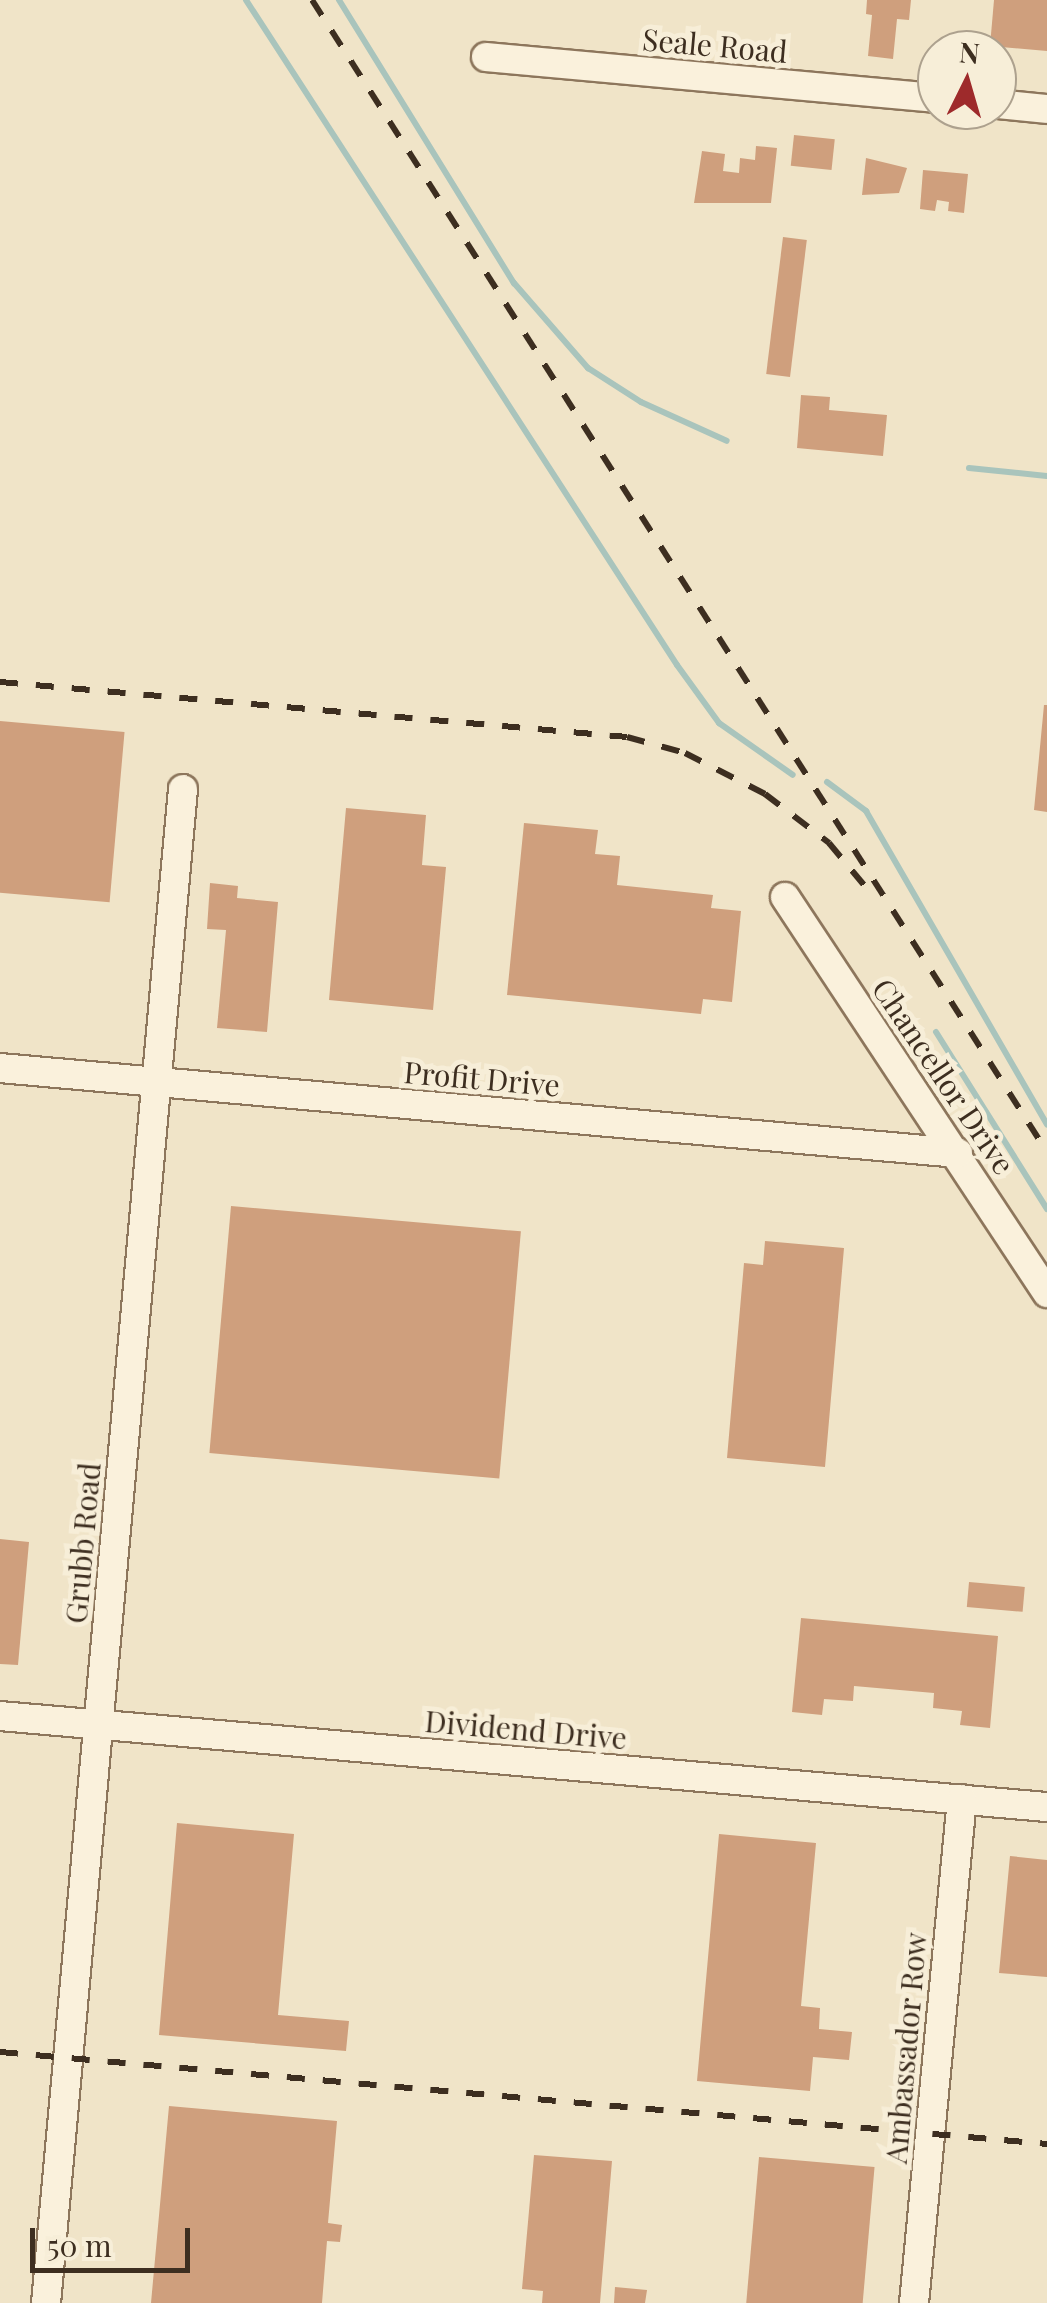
<!DOCTYPE html>
<html>
<head>
<meta charset="utf-8">
<style>
  body { margin:0 }
  #map { position:relative; width:1047px; height:2303px; overflow:hidden; background:#f0e4c8; font-family:"Playfair Display",serif }
  div>[style] { position:absolute }
  .stream>* { height:6px; margin:-3px; padding:0 3px; transform-origin:3px; border-radius:3px; background:#a9c4bc }
  .building>* { inset:0; background:#cf9f7d; transform-origin:0 0 }
  .roads { filter:drop-shadow(2px 0 #8d765c) drop-shadow(-2px 0 #8d765c) drop-shadow(0 2px #8d765c) drop-shadow(0 -2px #8d765c) }
  .minor>* { height:28px; margin:-14px; padding:0 14px; transform-origin:14px; border-radius:14px; background:#faf1dc }
  .rail>* { height:6px; margin-top:-3px; transform-origin:0; background:repeating-linear-gradient(90deg,#3d2e20 0 18px,transparent 0 36px) }
  span { translate:-50% -50%; white-space:nowrap; text-align:center; line-height:1.15; -webkit-text-stroke:10px #f7eed8; paint-order:stroke }
  .street-label { font-size:30px; color:#3d2e20 }
  .north { position:absolute; left:917px; top:30px; width:100px; height:100px; box-sizing:border-box; background:#f7eed8; border:2px solid #ada18e; border-radius:50%; rotate:5deg; font-size:28px; font-weight:700; line-height:40px; text-align:center; color:#3d2e20 }
  .north::after { content:''; display:block; margin:auto; width:35px; height:45px; background:#9e2a2b; clip-path:polygon(50% 0,100% 100%,50% 72%,0 100%) }
  .scale { position:absolute; left:30px; top:2228px; width:160px; height:45px; box-sizing:border-box; border:5px solid #3d2e20; border-top:0; padding-left:12px; font-size:30px; line-height:35px; white-space:nowrap; color:#3d2e20; -webkit-text-stroke:8px #f7eed8; paint-order:stroke }
</style>
</head>
<body>
<div id="map">
  <div class="stream">
    <i style="left:246px;top:0;width:792px;rotate:57.05deg"></i>
    <i style="left:677px;top:665px;width:72px;rotate:54.1deg"></i>
    <i style="left:719px;top:723px;width:90px;rotate:35.1deg"></i>
    <i style="left:339px;top:0;width:333px;rotate:58.3deg"></i>
    <i style="left:514px;top:283px;width:113px;rotate:49deg"></i>
    <i style="left:588px;top:368px;width:63px;rotate:32.7deg"></i>
    <i style="left:641px;top:402px;width:94px;rotate:24.4deg"></i>
    <i style="left:969px;top:468px;width:78px;rotate:5.9deg"></i>
    <i style="left:827px;top:782px;width:49px;rotate:36.6deg"></i>
    <i style="left:866px;top:811px;width:362px;rotate:60deg"></i>
    <i style="left:936px;top:1032px;width:209px;rotate:57.9deg"></i>
  </div>
  <div class="building">
    <i style="clip-path:polygon(867px 0,911px 0,909px 20px,897px 19px,893px 59px,868px 56px,872px 15px,866px 14px)"></i>
    <i style="clip-path:polygon(994px 0,1047px 0,1047px 51px,990px 46px)"></i>
    <i style="left:794px;top:135px;width:41px;height:31px;rotate:6deg"></i>
    <i style="clip-path:polygon(756px 146px,777px 148px,771px 203px,694px 203px,702px 151px,725px 154px,723px 171px,739px 173px,740px 158px,755px 160px)"></i>
    <i style="clip-path:polygon(866px 158px,907px 168px,899px 193px,862px 195px)"></i>
    <i style="clip-path:polygon(923px 170px,968px 174px,964px 213px,948px 211px,949px 202px,937px 200px,935px 211px,920px 209px)"></i>
    <i style="left:783px;top:237px;width:24px;height:138px;rotate:7deg"></i>
    <i style="clip-path:polygon(801px 395px,830px 397px,829px 410px,887px 415px,883px 456px,797px 448px)"></i>
    <i style="clip-path:polygon(1044px 705px,1047px 705px,1047px 812px,1034px 810px)"></i>
    <i style="left:0;top:721px;width:125px;height:171px;rotate:5deg"></i>
    <i style="clip-path:polygon(346px 808px,426px 815px,422px 865px,446px 867px,433px 1010px,329px 1000px)"></i>
    <i style="clip-path:polygon(524px 823px,598px 830px,595px 854px,620px 856px,617px 885px,713px 895px,711px 908px,741px 911px,732px 1002px,703px 999px,701px 1014px,507px 995px)"></i>
    <i style="clip-path:polygon(210px 883px,238px 886px,237px 898px,278px 902px,267px 1032px,217px 1028px,226px 930px,207px 929px)"></i>
    <i style="left:231px;top:1206px;width:291px;height:248px;rotate:5deg"></i>
    <i style="clip-path:polygon(765px 1241px,844px 1248px,825px 1467px,727px 1458px,744px 1263px,763px 1265px)"></i>
    <i style="clip-path:polygon(0 1539px,29px 1542px,18px 1665px,0 1664px)"></i>
    <i style="left:969px;top:1582px;width:56px;height:25px;rotate:5deg"></i>
    <i style="clip-path:polygon(801px 1618px,998px 1636px,990px 1728px,960px 1725px,962px 1711px,933px 1708px,934px 1693px,854px 1686px,853px 1701px,824px 1699px,822px 1715px,792px 1712px)"></i>
    <i style="clip-path:polygon(177px 1823px,294px 1834px,278px 2015px,349px 2021px,346px 2051px,159px 2035px)"></i>
    <i style="clip-path:polygon(719px 1834px,816px 1843px,801px 2006px,820px 2008px,819px 2029px,852px 2032px,849px 2060px,813px 2057px,810px 2091px,697px 2081px)"></i>
    <i style="clip-path:polygon(1010px 1856px,1047px 1860px,1047px 1977px,999px 1973px)"></i>
    <i style="clip-path:polygon(169px 2106px,337px 2121px,328px 2223px,342px 2225px,340px 2242px,327px 2241px,322px 2303px,151px 2303px)"></i>
    <i style="clip-path:polygon(534px 2155px,612px 2161px,600px 2303px,542px 2303px,543px 2291px,522px 2289px)"></i>
    <i style="left:759px;top:2157px;width:116px;height:147px;rotate:5deg"></i>
    <i style="clip-path:polygon(615px 2287px,647px 2290px,645px 2303px,614px 2303px)"></i>
  </div>
  <div class="roads">
    <div class="minor">
      <i style="left:486px;top:57px;width:453px;rotate:5.2deg"></i>
      <i style="left:997px;top:104px;width:50px;rotate:5.7deg"></i>
      <i style="left:785px;top:897px;width:475px;rotate:56.5deg"></i>
      <i style="left:0;top:1068px;width:962px;rotate:5.07deg"></i>
      <i style="left:0;top:1716px;width:1051px;rotate:4.97deg"></i>
      <i style="left:46px;top:2303px;width:1520px;rotate:-84.83deg"></i>
      <i style="left:914px;top:2303px;width:506px;rotate:-84.56deg"></i>
    </div>
  </div>
  <div class="rail">
    <i style="left:312px;top:0;width:1367px;rotate:57.46deg"></i>
    <i style="left:0;top:682px;width:629px;rotate:5.01deg"></i>
    <i style="left:627px;top:737px;width:60px;rotate:15.4deg"></i>
    <i style="left:685px;top:753px;width:90px;rotate:27.1deg"></i>
    <i style="left:765px;top:794px;width:81px;rotate:37.4deg"></i>
    <i style="left:829px;top:843px;width:55px;rotate:50.2deg"></i>
    <i style="left:0;top:2052px;width:1051px;rotate:5.02deg"></i>
  </div>
  <div class="street-label">
    <span style="left:715px;top:45px;rotate:5deg">Seale Road</span>
    <span style="left:944px;top:1076px;rotate:56deg">Chancellor Drive</span>
    <span style="left:482px;top:1078px;rotate:5deg">Profit Drive</span>
    <span style="left:82px;top:1543px;rotate:-85deg">Grubb Road</span>
    <span style="left:526px;top:1729px;rotate:5deg">Dividend Drive</span>
    <span style="left:905px;top:2048px;rotate:-85deg">Ambassador Row</span>
  </div>
  <div class="north">N</div>
  <div class="scale">50 m</div>
</div>
</body>
</html>
